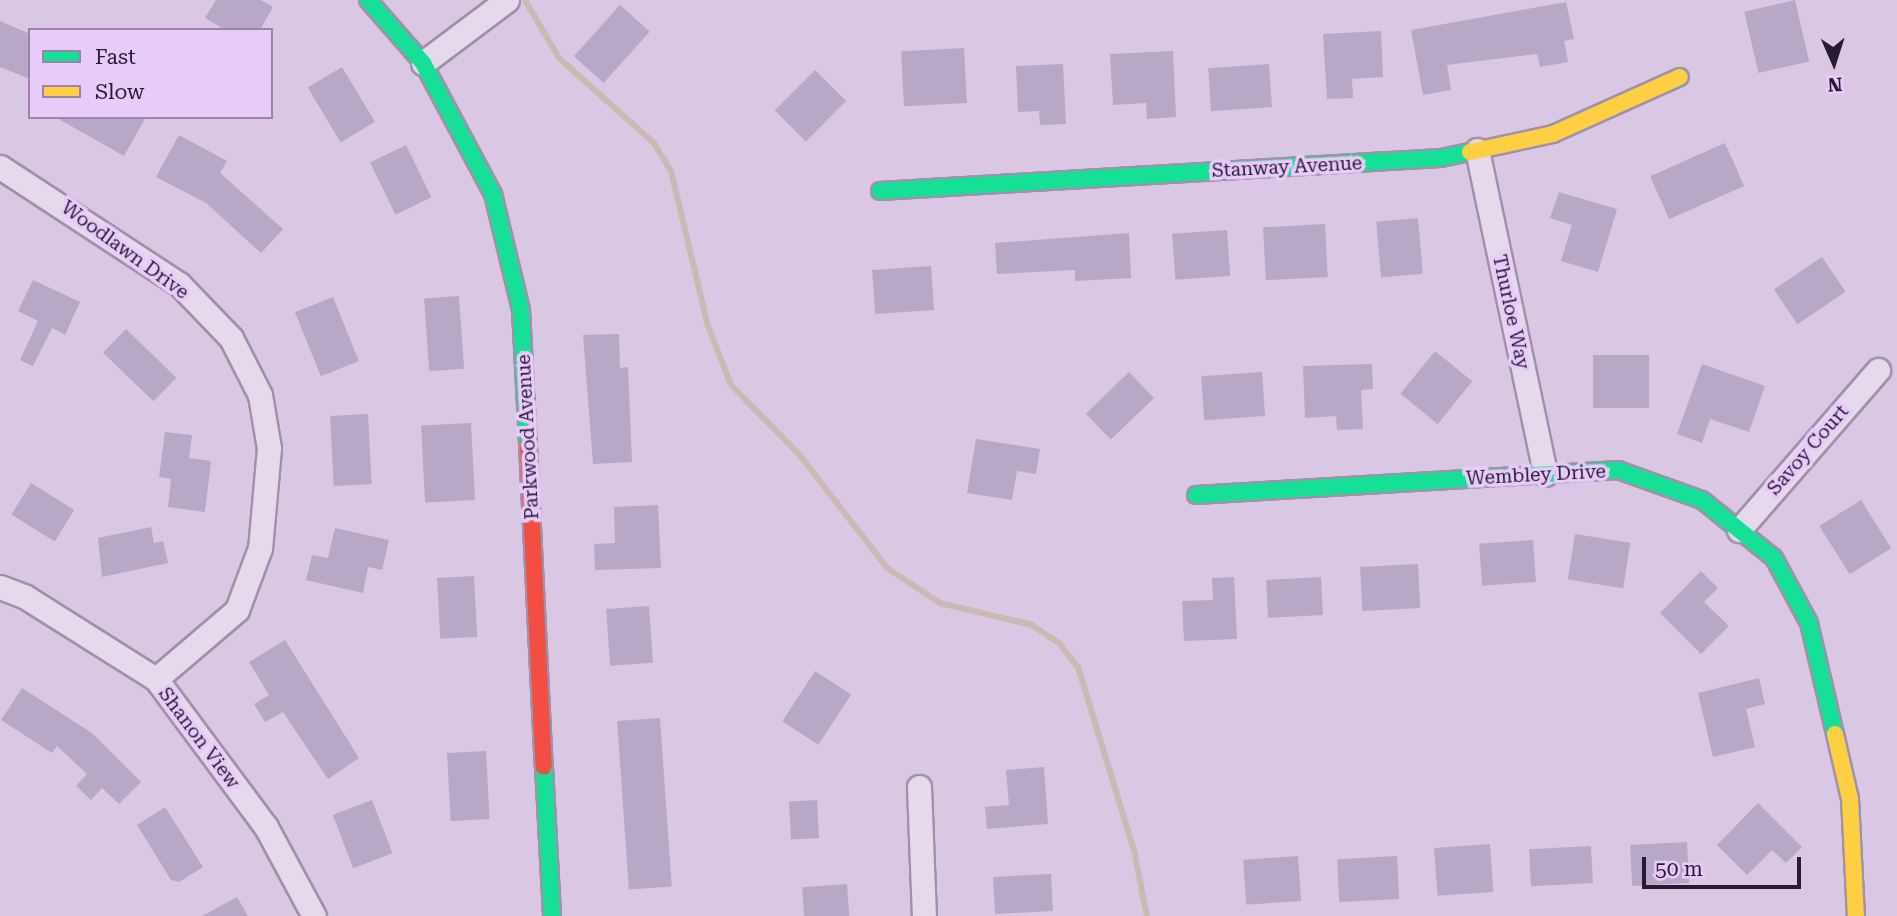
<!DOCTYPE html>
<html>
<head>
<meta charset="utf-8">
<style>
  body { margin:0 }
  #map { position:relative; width:1897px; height:916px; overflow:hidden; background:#dac7e4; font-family:"Roboto Serif",serif }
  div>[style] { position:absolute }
  .stream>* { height:6px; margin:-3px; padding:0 3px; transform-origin:3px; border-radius:3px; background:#c9bab4 }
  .building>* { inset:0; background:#b7a8c8; transform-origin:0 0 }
  .roads { filter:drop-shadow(2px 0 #9f91a9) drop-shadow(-2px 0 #9f91a9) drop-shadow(0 2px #9f91a9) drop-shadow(0 -2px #9f91a9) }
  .street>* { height:23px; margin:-11.5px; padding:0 11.5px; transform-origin:11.5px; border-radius:11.5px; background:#e5daec }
  .fast>* { height:16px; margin:-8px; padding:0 8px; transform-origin:8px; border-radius:8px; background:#16e098 }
  .slow>* { height:16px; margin:-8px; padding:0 8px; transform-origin:8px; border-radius:8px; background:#ffcf43 }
  .jam>* { height:16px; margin:-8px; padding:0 8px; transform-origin:8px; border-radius:8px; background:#f24e42 }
  span { translate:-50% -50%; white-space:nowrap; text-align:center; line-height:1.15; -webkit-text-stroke:7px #e8cbf8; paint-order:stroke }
  .street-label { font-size:19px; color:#261a37 }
  .legend { position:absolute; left:28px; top:28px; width:245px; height:91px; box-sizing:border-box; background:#e8cbf8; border:2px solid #9a84ab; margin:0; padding:9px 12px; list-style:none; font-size:21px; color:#261a37 }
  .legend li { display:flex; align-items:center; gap:14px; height:35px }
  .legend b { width:35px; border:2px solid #9a84ab }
  .north { position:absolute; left:1799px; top:28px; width:70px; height:70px; -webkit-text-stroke:5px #e8cbf8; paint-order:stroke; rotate:177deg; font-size:19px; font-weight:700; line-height:28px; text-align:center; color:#261a37 }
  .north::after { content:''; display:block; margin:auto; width:24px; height:32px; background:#261a37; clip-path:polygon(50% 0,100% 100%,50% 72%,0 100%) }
  .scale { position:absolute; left:1642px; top:857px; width:159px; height:32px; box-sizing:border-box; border:4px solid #261a37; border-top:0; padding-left:9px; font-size:21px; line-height:24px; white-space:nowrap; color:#261a37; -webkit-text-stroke:5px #e8cbf8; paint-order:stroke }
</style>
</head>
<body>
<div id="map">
  <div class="stream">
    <i style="left:525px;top:0;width:67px;rotate:59.6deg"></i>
    <i style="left:559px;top:58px;width:127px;rotate:41.8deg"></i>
    <i style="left:654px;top:143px;width:33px;rotate:59deg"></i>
    <i style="left:671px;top:171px;width:159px;rotate:76.6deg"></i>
    <i style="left:708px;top:326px;width:63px;rotate:68.7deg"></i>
    <i style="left:731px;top:385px;width:97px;rotate:45.4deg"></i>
    <i style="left:799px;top:454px;width:144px;rotate:52.3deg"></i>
    <i style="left:887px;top:568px;width:64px;rotate:33.4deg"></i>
    <i style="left:940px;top:603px;width:95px;rotate:13.4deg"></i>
    <i style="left:1032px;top:625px;width:32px;rotate:34deg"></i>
    <i style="left:1059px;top:643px;width:31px;rotate:52deg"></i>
    <i style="left:1078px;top:667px;width:191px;rotate:73deg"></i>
    <i style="left:1134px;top:850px;width:67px;rotate:78.9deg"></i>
  </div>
  <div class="building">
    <i style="clip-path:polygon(216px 0,261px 0,273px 7px,260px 30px,225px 30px,205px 18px)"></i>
    <i style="left:1795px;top:0;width:63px;height:52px;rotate:77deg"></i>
    <i style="clip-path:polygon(1566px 2px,1574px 39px,1564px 41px,1568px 62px,1540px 67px,1537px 54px,1447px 65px,1451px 90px,1423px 95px,1411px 30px)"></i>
    <i style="left:620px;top:5px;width:40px;height:69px;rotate:42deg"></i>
    <i style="clip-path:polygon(0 21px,30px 34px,30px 79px,0 67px)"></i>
    <i style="clip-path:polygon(1381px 31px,1383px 77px,1352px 79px,1353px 98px,1327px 99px,1323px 34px)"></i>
    <i style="left:964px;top:48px;width:55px;height:63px;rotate:87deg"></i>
    <i style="clip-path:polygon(1173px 51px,1176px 117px,1147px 119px,1146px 103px,1113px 105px,1110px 54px)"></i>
    <i style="clip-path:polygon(1063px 64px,1066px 124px,1040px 125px,1039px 111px,1018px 112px,1016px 66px)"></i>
    <i style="left:1269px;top:64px;width:43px;height:61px;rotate:86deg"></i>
    <i style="left:342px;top:67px;width:64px;height:40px;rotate:59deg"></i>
    <i style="left:815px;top:70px;width:44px;height:57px;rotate:45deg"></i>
    <i style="clip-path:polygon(55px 117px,146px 117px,124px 156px)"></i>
    <i style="clip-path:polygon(179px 135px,227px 161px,220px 173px,283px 229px,261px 253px,206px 203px,156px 177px)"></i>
    <i style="left:1725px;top:143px;width:47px;height:82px;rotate:66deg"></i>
    <i style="left:406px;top:145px;width:58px;height:40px;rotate:64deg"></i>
    <i style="clip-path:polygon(1559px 192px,1617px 209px,1598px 272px,1561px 261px,1572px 225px,1550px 218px)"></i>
    <i style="left:1418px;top:218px;width:56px;height:42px;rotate:85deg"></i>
    <i style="left:1325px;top:224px;width:53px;height:62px;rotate:87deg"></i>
    <i style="left:1227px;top:230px;width:46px;height:55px;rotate:86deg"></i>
    <i style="clip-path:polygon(1129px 233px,1131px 278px,1075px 281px,1075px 270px,997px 274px,995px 243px)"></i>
    <i style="left:1822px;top:257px;width:42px;height:58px;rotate:56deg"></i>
    <i style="left:931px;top:266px;width:44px;height:59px;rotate:86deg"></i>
    <i style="clip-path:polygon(33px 280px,80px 302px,65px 335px,52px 328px,33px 366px,20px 360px,38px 321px,18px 311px)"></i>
    <i style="left:459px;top:296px;width:73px;height:35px;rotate:86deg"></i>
    <i style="left:333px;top:297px;width:69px;height:41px;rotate:68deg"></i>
    <i style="left:126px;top:329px;width:70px;height:33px;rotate:44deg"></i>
    <i style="clip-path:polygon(619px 334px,620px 368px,628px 367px,632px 462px,593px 464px,583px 335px)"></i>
    <i style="left:1435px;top:351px;width:48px;height:55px;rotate:39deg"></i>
    <i style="left:1649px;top:355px;width:53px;height:56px;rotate:90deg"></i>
    <i style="clip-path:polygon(1372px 364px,1373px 389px,1361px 390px,1363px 429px,1337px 430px,1336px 416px,1305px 418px,1303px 366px)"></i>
    <i style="clip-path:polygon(1702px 364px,1765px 386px,1749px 432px,1710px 419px,1702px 443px,1677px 434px)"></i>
    <i style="left:1129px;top:372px;width:36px;height:60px;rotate:46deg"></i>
    <i style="left:1262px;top:372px;width:44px;height:61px;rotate:86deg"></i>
    <i style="left:368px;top:414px;width:70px;height:38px;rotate:87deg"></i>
    <i style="left:471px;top:423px;width:77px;height:50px;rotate:87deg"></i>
    <i style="clip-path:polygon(165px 432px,192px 435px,189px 458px,211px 461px,205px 512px,168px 507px,171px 479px,159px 477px)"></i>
    <i style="clip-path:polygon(976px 439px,1040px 449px,1036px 474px,1017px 471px,1012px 500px,967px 493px)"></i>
    <i style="left:31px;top:483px;width:51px;height:37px;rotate:32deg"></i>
    <i style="left:1861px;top:500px;width:57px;height:49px;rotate:58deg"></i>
    <i style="clip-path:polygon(658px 505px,661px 568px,595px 570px,594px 544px,615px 543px,614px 507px)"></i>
    <i style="clip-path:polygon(151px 527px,154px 543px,163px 541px,168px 563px,102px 577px,98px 538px)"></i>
    <i style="clip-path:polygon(335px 528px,389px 540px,382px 570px,368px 567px,363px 593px,306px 580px,312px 555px,328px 558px)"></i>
    <i style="left:1575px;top:534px;width:56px;height:46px;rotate:9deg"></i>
    <i style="left:1533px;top:540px;width:42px;height:54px;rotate:86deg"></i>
    <i style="left:1418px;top:564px;width:44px;height:58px;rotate:87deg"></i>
    <i style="clip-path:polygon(1701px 571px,1718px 588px,1704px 602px,1729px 626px,1701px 654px,1660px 613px)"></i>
    <i style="left:474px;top:576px;width:61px;height:37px;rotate:87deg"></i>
    <i style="clip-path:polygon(1234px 577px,1237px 639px,1184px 641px,1182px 601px,1213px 600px,1212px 578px)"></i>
    <i style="left:1321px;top:577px;width:38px;height:55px;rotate:87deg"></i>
    <i style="left:649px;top:606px;width:57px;height:43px;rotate:86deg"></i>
    <i style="clip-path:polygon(285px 640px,359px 758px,328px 779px,283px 712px,265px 722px,254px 704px,269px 695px,249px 662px)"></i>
    <i style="left:815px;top:671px;width:43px;height:60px;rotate:33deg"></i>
    <i style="clip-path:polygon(1759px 678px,1765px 704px,1746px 709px,1755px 747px,1713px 757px,1698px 693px)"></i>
    <i style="clip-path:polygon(22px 688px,92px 733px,141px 782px,119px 804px,102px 788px,91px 800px,76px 786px,87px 774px,57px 746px,52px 753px,1px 720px)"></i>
    <i style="left:660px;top:718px;width:169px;height:43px;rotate:86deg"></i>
    <i style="left:486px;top:751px;width:68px;height:39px;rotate:87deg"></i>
    <i style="clip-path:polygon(1044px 767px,1048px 824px,987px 829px,985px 807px,1009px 805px,1006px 770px)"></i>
    <i style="left:372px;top:800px;width:57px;height:42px;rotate:69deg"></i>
    <i style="left:817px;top:800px;width:38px;height:28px;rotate:87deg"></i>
    <i style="clip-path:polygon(1758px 803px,1802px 847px,1786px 863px,1772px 850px,1747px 875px,1717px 845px)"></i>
    <i style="clip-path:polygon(165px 807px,203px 867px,179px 882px,171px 880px,137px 825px)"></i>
    <i style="left:1687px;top:842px;width:41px;height:57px;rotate:87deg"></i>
    <i style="left:1490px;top:844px;width:48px;height:56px;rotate:86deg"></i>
    <i style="left:1591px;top:846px;width:37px;height:62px;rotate:87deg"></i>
    <i style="left:1298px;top:856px;width:45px;height:55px;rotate:86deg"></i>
    <i style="left:1397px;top:856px;width:43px;height:60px;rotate:87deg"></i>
    <i style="left:1051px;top:874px;width:37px;height:58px;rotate:87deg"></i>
    <i style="left:847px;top:884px;width:32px;height:45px;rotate:86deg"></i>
    <i style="clip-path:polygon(237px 897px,248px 916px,202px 916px)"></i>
  </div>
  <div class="roads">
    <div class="street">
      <i style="left:423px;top:63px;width:105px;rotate:-36.9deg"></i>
      <i style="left:1477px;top:150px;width:331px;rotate:78.1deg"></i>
      <i style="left:0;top:167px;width:214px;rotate:33.2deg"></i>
      <i style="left:179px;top:284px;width:75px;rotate:46.1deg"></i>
      <i style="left:231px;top:338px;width:64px;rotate:63deg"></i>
      <i style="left:260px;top:395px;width:54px;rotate:80.4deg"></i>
      <i style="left:269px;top:448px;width:100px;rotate:95.1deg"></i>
      <i style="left:260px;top:548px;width:66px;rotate:110.4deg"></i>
      <i style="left:237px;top:610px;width:106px;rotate:139.6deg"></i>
      <i style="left:1739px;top:530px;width:212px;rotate:-49deg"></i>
      <i style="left:0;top:587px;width:26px;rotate:21deg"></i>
      <i style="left:24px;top:596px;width:156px;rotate:32.2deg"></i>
      <i style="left:156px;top:679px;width:184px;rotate:53.4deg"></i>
      <i style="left:266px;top:827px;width:101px;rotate:61.7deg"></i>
      <i style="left:919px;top:787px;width:129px;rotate:87.8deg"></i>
    </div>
    <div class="fast">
      <i style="left:368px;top:0;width:84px;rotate:48.9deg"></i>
      <i style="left:423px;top:63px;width:149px;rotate:61.9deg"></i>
      <i style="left:493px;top:194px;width:119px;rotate:76.4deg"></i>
      <i style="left:521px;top:310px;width:135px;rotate:87deg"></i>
      <i style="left:880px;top:191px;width:562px;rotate:-3.37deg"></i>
      <i style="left:1441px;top:158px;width:30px;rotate:-12deg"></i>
      <i style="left:1196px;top:495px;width:423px;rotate:-3.4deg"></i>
      <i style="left:1618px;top:470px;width:89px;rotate:19.7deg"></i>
      <i style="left:1702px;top:500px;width:92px;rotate:38.9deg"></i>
      <i style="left:1774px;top:558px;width:74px;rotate:61.7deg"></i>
      <i style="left:1809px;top:623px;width:114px;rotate:76.8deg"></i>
      <i style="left:544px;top:767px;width:149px;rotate:86.9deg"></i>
    </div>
    <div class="slow">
      <i style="left:1470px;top:152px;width:85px;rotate:-12.2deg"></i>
      <i style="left:1553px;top:134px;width:139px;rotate:-24.2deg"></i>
      <i style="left:1835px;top:734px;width:67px;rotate:77deg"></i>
      <i style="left:1850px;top:799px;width:117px;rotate:87.1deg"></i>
    </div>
    <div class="jam">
      <i style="left:528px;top:445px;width:322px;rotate:87.2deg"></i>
    </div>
  </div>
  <div class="street-label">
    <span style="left:1287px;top:167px;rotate:-3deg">Stanway Avenue</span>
    <span style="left:125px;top:250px;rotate:36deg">Woodlawn Drive</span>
    <span style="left:1511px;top:312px;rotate:78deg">Thurloe Way</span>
    <span style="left:528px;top:437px;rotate:-93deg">Parkwood Avenue</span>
    <span style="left:1808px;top:450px;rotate:-49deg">Savoy Court</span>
    <span style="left:1536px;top:475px;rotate:-3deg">Wembley Drive</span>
    <span style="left:199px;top:738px;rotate:53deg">Shanon View</span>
  </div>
  <ul class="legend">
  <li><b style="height:9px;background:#16e098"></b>Fast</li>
  <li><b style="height:9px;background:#ffcf43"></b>Slow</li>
  </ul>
  <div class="north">N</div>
  <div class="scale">50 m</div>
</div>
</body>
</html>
